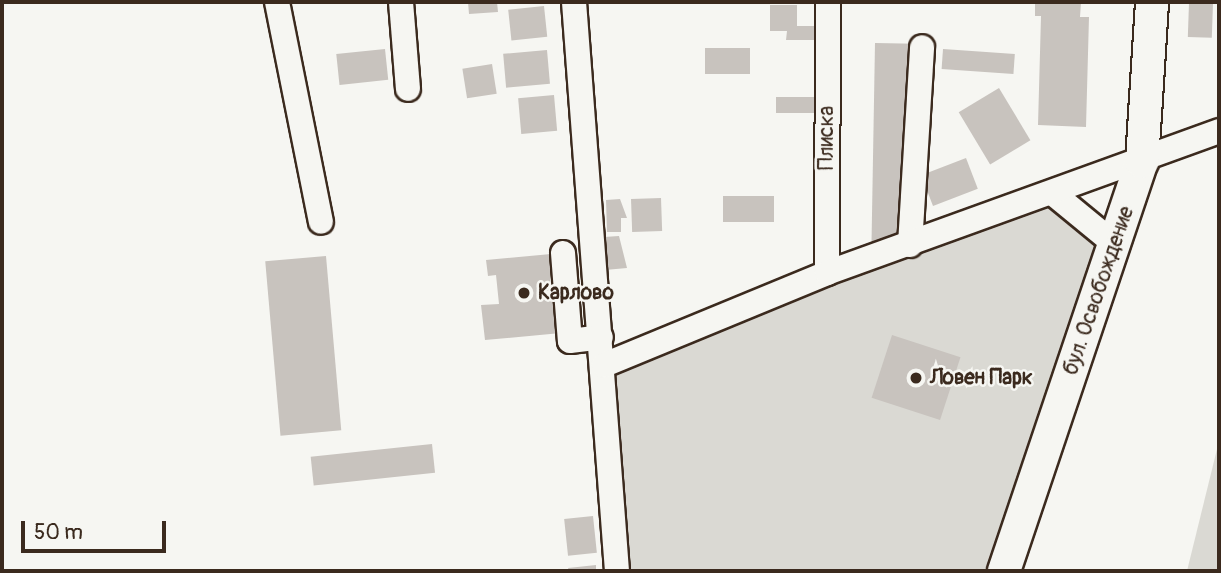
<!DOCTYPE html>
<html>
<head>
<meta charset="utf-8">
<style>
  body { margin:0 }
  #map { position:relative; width:1221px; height:573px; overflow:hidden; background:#f6f6f2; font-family:Pangolin,sans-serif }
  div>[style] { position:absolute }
  .green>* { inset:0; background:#dad9d3 }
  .building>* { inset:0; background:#c8c3be; transform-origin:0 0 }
  .roads { filter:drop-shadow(2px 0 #3b2a1e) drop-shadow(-2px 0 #3b2a1e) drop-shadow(0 2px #3b2a1e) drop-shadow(0 -2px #3b2a1e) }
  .minor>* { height:24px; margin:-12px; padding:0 12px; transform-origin:12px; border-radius:12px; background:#f6f6f2 }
  .major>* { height:32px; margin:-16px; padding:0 16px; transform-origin:16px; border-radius:16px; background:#f6f6f2 }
  .dots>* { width:19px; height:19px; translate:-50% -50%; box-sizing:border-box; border:4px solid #f6f6f2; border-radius:50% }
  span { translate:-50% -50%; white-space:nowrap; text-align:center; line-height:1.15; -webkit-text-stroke:5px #f6f6f2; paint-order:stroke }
  .street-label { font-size:21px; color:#3b2a1e }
  .poi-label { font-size:21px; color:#3b2a1e; font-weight:700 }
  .left { translate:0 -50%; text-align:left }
  .frame { position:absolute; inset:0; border:4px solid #3b2a1e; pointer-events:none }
  .scale { position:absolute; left:21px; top:521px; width:145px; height:32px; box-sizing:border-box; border:4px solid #3b2a1e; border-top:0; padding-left:9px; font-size:21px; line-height:24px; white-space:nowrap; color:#3b2a1e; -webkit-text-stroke:5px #f6f6f2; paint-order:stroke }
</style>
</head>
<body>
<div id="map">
  <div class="green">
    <i style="clip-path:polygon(1055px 195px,1117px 246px,1004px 571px,617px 571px,604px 365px)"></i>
    <i style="clip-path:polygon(1219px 441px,1219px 571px,1187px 571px)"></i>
  </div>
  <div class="building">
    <i style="clip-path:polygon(468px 2px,497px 2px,498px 12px,469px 14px)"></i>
    <i style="clip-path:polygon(1035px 2px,1081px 2px,1080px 17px,1089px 17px,1086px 127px,1038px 125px,1041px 16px,1035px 16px)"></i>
    <i style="left:1189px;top:3px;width:24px;height:34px;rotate:2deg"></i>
    <i style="clip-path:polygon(770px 5px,797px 5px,797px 26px,816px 26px,816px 40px,786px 40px,787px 31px,770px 31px)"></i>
    <i style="left:544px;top:6px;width:31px;height:36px;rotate:84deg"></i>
    <i style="left:875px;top:43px;width:41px;height:203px;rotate:1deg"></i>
    <i style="left:705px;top:48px;width:45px;height:26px"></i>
    <i style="left:385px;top:49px;width:31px;height:49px;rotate:84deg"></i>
    <i style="left:943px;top:49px;width:72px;height:20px;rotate:4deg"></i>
    <i style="left:547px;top:50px;width:34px;height:44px;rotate:85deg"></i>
    <i style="left:492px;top:64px;width:30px;height:30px;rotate:81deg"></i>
    <i style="left:999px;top:88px;width:61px;height:47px;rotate:59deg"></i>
    <i style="left:554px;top:95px;width:36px;height:36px;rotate:85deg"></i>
    <i style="left:776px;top:97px;width:38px;height:16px"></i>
    <i style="left:966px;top:158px;width:33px;height:48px;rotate:69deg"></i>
    <i style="left:723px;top:196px;width:51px;height:26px"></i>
    <i style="left:661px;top:198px;width:33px;height:30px;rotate:88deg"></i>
    <i style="clip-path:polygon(620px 199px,627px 218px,621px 218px,621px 232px,607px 232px,606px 200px)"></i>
    <i style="clip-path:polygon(619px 236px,627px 268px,605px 270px,604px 237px)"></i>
    <i style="clip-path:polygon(551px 254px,550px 301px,557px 300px,561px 333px,485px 340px,481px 305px,499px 304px,496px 275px,488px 276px,486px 260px)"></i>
    <i style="left:326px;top:256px;width:175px;height:61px;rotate:85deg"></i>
    <i style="left:892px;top:335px;width:72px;height:66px;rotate:18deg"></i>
    <i style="left:432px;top:444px;width:29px;height:122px;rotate:84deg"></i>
    <i style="left:593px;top:516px;width:37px;height:29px;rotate:84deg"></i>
    <i style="clip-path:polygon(596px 565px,596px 571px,569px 571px,568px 568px)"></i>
  </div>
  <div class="roads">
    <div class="minor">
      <i style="left:277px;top:2px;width:224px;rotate:78.7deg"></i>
      <i style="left:401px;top:2px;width:87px;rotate:85.4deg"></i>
      <i style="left:574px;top:2px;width:571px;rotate:85.68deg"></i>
      <i style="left:1055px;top:195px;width:80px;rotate:39.4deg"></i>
      <i style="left:910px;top:245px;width:198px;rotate:-86.5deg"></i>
      <i style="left:563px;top:253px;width:88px;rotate:85.5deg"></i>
      <i style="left:570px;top:341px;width:31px;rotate:-7deg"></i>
      <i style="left:827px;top:273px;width:271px;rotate:-89.8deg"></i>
      <i style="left:604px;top:365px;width:241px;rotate:-22.4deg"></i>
      <i style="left:827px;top:273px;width:417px;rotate:-19.9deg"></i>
    </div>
    <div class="major">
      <i style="left:1004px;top:571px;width:432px;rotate:-71.4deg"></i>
      <i style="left:1142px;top:162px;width:160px;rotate:-86.4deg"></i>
    </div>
  </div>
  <div class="dots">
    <i style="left:524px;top:293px;background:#3b2a1e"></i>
    <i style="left:916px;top:378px;background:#3b2a1e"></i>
  </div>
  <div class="street-label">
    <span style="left:827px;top:138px;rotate:-90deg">Плиска</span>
    <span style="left:1099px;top:291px;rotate:-71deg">бул. Освобождение</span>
  </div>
  <div class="poi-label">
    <span class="left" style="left:538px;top:293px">Карлово</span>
    <span class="left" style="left:930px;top:378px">Ловен Парк</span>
  </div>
  <div class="frame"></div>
  <div class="scale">50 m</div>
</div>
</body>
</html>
